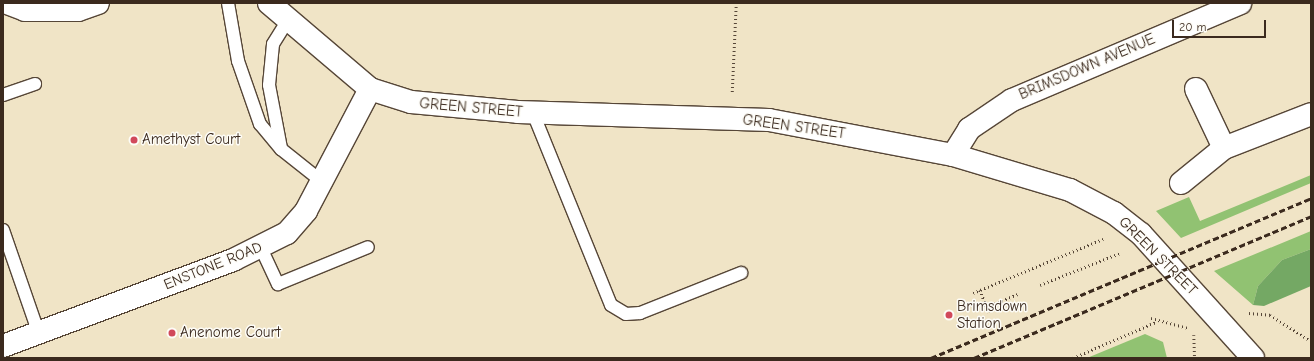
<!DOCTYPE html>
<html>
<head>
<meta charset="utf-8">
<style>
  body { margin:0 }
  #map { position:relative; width:1314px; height:361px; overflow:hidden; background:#f0e4c6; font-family:"Comic Neue",sans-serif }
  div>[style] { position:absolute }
  .green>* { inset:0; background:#91c272 }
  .forest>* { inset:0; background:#74a864 }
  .path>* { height:2.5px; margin-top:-1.25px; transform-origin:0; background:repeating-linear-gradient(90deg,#564637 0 1px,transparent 0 4px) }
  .roads { filter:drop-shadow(1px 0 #564637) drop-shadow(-1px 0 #564637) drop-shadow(0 1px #564637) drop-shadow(0 -1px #564637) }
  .service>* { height:12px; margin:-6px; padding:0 6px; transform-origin:6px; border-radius:6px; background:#fff }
  .minor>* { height:22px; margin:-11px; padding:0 11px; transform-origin:11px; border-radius:11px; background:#fff }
  .tertiary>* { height:22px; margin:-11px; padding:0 11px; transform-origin:11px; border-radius:11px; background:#fff }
  .rail>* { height:3px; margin-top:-1.5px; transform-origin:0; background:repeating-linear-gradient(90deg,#3b2a1e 0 6px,transparent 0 9px) }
  .dots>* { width:11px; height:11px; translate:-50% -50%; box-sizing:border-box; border:2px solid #fdfcf7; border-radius:50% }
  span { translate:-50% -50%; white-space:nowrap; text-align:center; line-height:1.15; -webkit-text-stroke:3px #fdfcf7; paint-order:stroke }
  .street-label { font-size:15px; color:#3b2a1e }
  .poi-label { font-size:15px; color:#3b2a1e }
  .left { translate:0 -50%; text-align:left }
  .frame { position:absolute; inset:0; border:4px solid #3b2a1e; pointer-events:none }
  .scale { position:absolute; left:1172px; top:20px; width:94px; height:18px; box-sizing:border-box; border:2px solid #3b2a1e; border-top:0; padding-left:5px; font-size:12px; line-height:14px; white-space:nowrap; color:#3b2a1e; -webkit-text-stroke:3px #fdfcf7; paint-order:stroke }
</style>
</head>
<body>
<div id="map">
  <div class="green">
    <i style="clip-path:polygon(1311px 175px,1311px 183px,1181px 238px,1156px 211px,1189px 197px,1200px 221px)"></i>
    <i style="clip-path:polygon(1311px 231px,1311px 249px,1282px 260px,1258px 286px,1253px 305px,1214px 271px)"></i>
    <i style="clip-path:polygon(1145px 334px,1163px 342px,1167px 358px,1087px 358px)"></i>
  </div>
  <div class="forest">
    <i style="clip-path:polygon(1311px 249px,1311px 286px,1264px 306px,1253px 305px,1258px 286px,1282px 260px)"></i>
  </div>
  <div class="path">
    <i style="left:732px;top:92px;width:89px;rotate:-87.4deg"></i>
    <i style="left:1040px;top:285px;width:86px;rotate:-21.8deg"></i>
    <i style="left:980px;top:290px;width:24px;rotate:68deg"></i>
    <i style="left:973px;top:293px;width:141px;rotate:-22.6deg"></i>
    <i style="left:987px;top:307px;width:33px;rotate:-23deg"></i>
    <i style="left:1249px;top:313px;width:21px;rotate:5deg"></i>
    <i style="left:1270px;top:315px;width:49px;rotate:32.4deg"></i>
    <i style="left:1151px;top:318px;width:38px;rotate:15deg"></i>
    <i style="left:1194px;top:335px;width:23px;rotate:88deg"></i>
    <i style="left:1073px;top:358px;width:90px;rotate:-23.4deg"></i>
  </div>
  <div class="roads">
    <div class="service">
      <i style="left:228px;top:3px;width:59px;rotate:80.2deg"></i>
      <i style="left:238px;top:61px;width:67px;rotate:70.8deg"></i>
      <i style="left:260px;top:124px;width:33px;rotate:50deg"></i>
      <i style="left:281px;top:149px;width:50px;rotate:38.5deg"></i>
      <i style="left:3px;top:95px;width:34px;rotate:-19deg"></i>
      <i style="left:533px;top:113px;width:207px;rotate:67.9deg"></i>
      <i style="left:611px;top:305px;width:17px;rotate:31deg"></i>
      <i style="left:626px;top:314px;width:14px;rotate:-4deg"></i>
      <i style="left:640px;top:313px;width:109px;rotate:-21.6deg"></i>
      <i style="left:281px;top:148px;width:64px;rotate:-100.8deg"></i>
      <i style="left:269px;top:85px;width:41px;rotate:-84.4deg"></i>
      <i style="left:273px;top:44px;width:28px;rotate:-58deg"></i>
      <i style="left:3px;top:230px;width:107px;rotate:70.9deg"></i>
      <i style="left:261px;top:248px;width:40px;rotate:65deg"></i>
      <i style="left:278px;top:284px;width:97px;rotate:-22.3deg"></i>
    </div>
    <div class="minor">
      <i style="left:7px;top:3px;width:19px;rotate:21deg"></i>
      <i style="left:25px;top:10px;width:53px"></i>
      <i style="left:78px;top:10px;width:21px;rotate:-19deg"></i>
      <i style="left:1196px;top:89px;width:65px;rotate:64.6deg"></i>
      <i style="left:1224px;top:148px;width:93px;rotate:-21.3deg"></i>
      <i style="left:1181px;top:183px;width:55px;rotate:-39.1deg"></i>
      <i style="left:3px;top:346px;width:246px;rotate:-20.5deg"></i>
      <i style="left:233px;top:260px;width:60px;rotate:-26.6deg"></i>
      <i style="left:287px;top:233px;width:29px;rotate:-49deg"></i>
      <i style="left:306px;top:211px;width:138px;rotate:-62.3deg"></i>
    </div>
    <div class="tertiary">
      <i style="left:269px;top:3px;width:133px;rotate:40.4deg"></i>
      <i style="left:370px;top:89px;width:43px;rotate:17.6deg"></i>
      <i style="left:411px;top:102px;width:107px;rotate:5.3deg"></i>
      <i style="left:518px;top:112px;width:251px;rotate:1.8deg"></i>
      <i style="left:769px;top:120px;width:187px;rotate:10.8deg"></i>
      <i style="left:953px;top:155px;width:122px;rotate:16.7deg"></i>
      <i style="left:1070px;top:190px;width:50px;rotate:27.6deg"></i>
      <i style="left:1114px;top:213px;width:34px;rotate:38deg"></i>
      <i style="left:1141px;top:234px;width:167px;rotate:47.9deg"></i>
      <i style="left:953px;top:155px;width:31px;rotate:-58deg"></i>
      <i style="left:969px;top:129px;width:52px;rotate:-34deg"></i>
      <i style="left:1012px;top:100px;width:248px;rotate:-23deg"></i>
    </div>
  </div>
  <div class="rail">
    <i style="left:931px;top:358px;width:412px;rotate:-22.8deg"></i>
    <i style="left:974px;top:358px;width:366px;rotate:-22.8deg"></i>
  </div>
  <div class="dots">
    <i style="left:134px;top:140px;background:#d1495b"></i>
    <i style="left:949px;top:315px;background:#d1495b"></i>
    <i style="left:172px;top:333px;background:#d1495b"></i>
  </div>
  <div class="street-label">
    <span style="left:1087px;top:67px;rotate:-23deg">BRIMSDOWN AVENUE</span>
    <span style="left:471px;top:108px;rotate:5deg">GREEN STREET</span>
    <span style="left:794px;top:127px;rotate:8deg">GREEN STREET</span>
    <span style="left:1158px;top:256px;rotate:45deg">GREEN STREET</span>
    <span style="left:213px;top:266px;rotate:-22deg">ENSTONE ROAD</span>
  </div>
  <div class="poi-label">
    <span class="left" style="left:142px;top:140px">Amethyst Court</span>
    <span class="left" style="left:957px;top:315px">Brimsdown<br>Station</span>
    <span class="left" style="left:180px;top:333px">Anenome Court</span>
  </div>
  <div class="frame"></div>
  <div class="scale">20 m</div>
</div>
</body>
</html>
